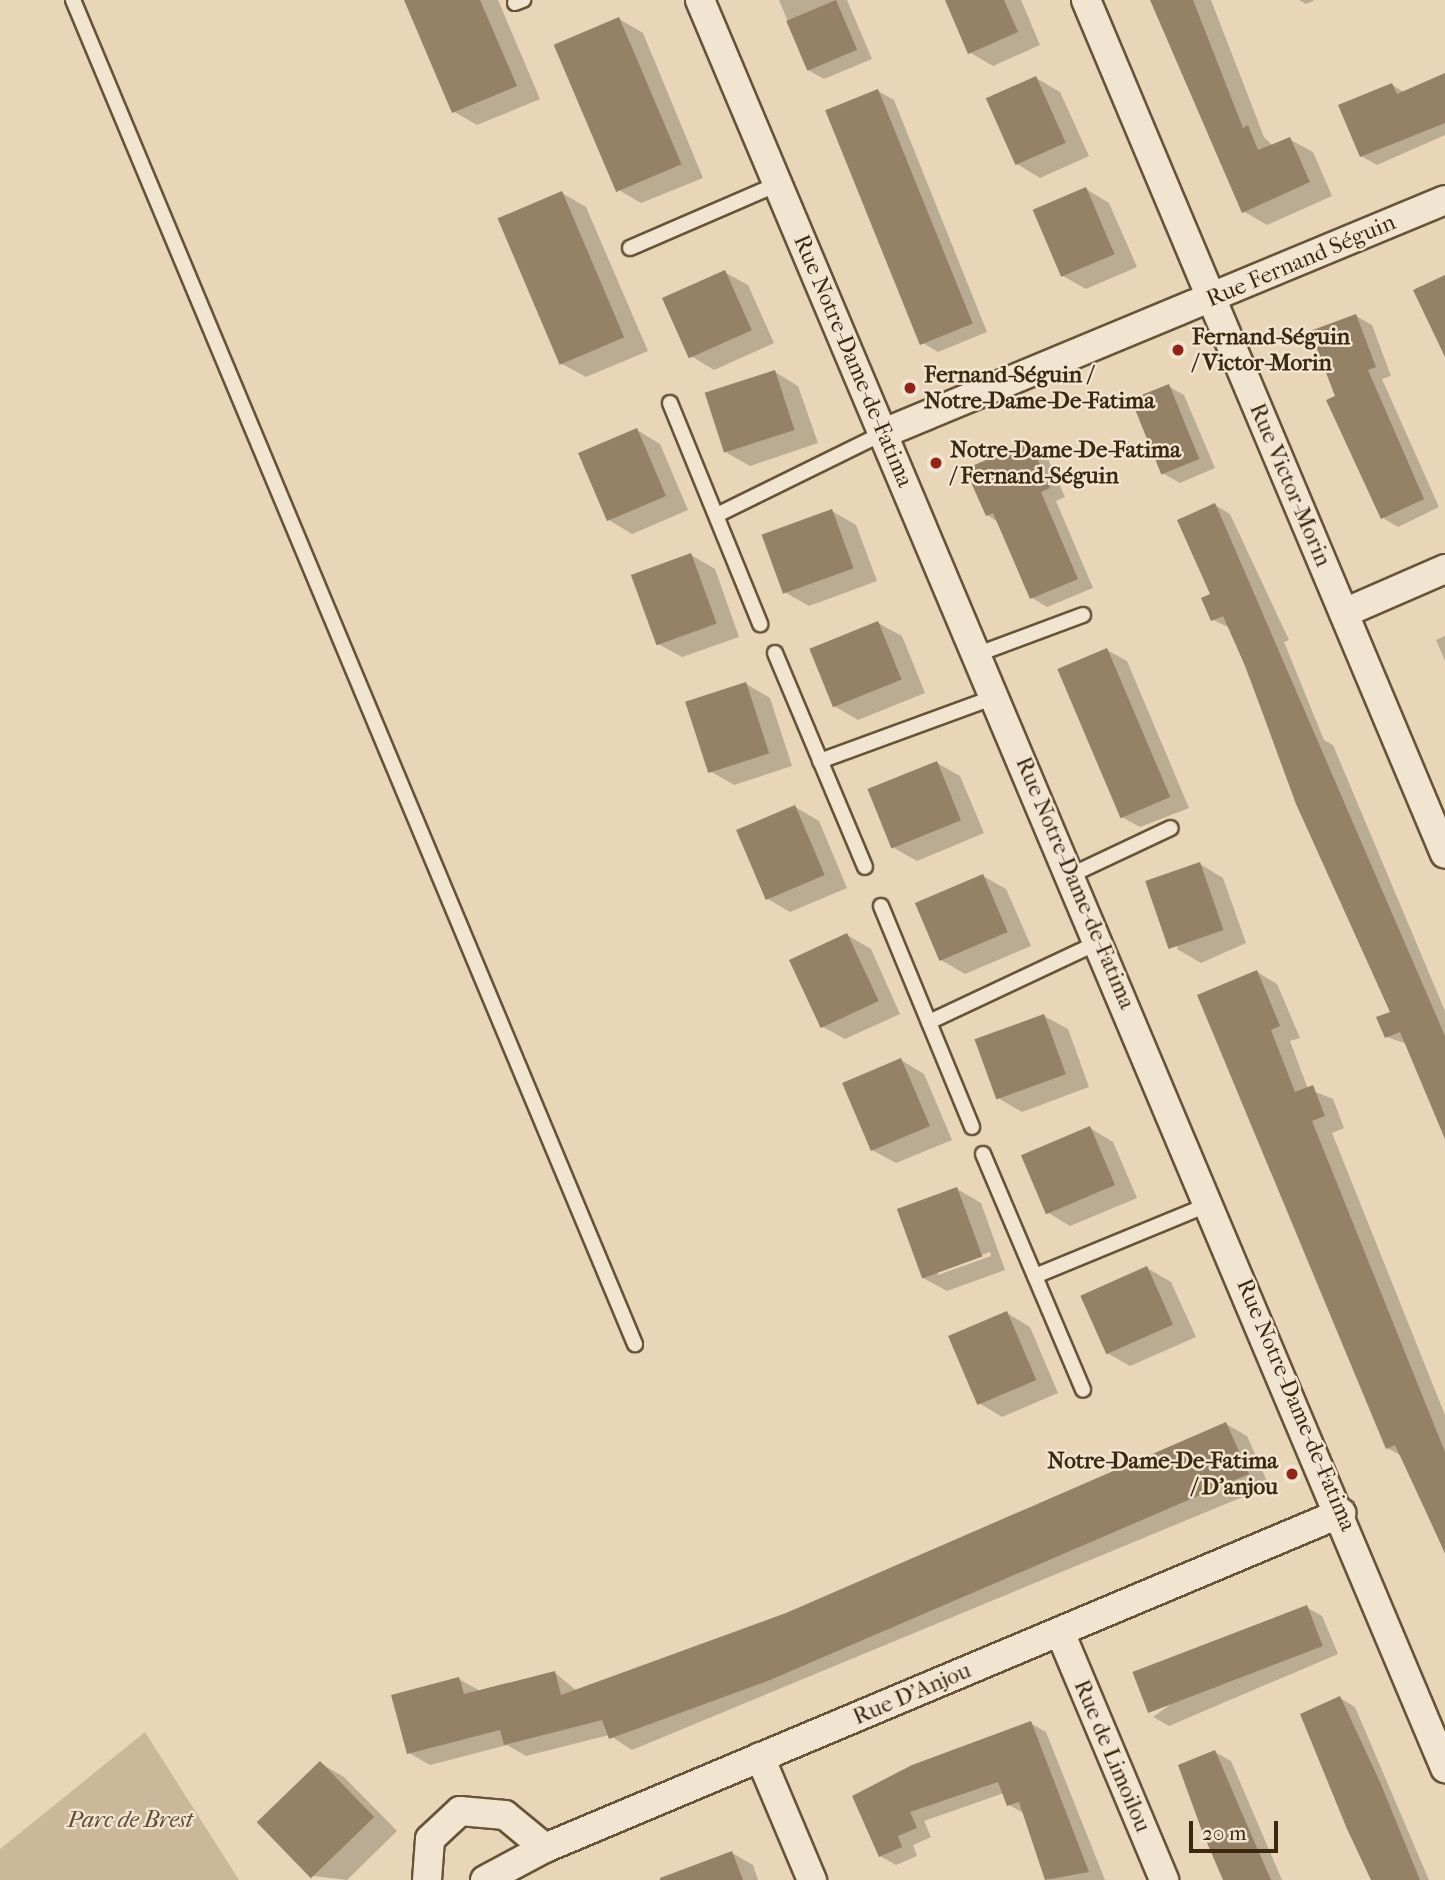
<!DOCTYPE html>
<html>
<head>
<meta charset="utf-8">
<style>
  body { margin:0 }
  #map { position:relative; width:1445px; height:1880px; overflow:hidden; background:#e9d6b8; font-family:"IM FELL French Canon",serif }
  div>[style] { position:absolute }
  .green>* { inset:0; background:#cbb89b }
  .shadow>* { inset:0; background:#0003 }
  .building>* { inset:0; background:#958266; transform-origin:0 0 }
  .roads { filter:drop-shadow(2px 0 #665438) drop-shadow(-2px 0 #665438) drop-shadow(0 2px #665438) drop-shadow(0 -2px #665438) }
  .lane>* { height:14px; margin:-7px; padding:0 7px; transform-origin:7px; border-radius:7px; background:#f1e4d1 }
  .street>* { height:28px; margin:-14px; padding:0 14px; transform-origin:14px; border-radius:14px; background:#f1e4d1 }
  .dots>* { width:19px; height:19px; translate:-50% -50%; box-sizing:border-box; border:4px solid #f1e4d1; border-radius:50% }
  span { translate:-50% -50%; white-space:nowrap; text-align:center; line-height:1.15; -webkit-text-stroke:5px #f1e4d1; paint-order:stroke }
  .street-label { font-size:23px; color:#3b280e }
  .poi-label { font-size:23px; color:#3b280e; font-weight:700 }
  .left { translate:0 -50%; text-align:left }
  .right { translate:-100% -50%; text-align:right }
  .park-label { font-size:23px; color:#5f4c31; font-style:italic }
  .scale { position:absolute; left:1189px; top:1821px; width:89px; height:32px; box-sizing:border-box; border:4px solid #3b280e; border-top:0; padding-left:9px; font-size:21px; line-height:24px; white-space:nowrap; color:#3b280e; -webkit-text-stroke:5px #f1e4d1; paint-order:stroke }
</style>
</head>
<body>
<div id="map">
  <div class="green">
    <i style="clip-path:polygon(145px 1732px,239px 1880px,0 1880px,0 1849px)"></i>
  </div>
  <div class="shadow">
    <i style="clip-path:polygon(407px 0,498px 0,540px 99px,477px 125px,453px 111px)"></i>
    <i style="clip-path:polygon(779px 0,847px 0,872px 59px,824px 79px,808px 70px)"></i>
    <i style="clip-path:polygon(947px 0,1021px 0,1040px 45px,993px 66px,969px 52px)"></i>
    <i style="clip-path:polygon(1152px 0,1211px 0,1264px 137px,1273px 146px,1289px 139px,1313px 152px,1332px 196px,1267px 225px,1243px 211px)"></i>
    <i style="clip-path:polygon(1299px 0,1315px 0,1306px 4px)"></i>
    <i style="clip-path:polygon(619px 19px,643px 33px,703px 178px,641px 203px,617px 189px)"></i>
    <i style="clip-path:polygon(1445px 75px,1445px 135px,1377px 165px,1361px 156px,1392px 85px,1404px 92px)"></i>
    <i style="clip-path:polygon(1036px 78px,1060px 92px,1089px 156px,1040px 178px,1017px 164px)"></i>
    <i style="clip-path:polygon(878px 91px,894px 100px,987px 332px,938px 352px,923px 343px)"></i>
    <i style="clip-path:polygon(1086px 189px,1109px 203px,1137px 267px,1086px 289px,1063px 276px)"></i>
    <i style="clip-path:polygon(562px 193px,586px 207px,648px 351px,586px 377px,562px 364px)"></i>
    <i style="clip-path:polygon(724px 272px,748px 285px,774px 343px,714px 370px,691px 356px)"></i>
    <i style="clip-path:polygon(1356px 316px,1372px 325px,1391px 376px,1382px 379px,1439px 507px,1398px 527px,1383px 518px,1337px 397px)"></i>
    <i style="clip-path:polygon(775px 372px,798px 386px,818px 443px,750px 466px,727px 453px)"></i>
    <i style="clip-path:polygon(1168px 386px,1184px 395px,1215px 468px,1180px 483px,1164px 474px)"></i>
    <i style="clip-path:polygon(637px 430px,660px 444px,688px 510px,632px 534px,609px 520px)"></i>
    <i style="clip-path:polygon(1030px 443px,1045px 452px,1065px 497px,1056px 501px,1093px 588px,1047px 607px,1032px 598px,998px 522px,987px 515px)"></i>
    <i style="clip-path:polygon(1215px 505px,1230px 514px,1289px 640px,1284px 642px,1324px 740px,1333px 745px,1445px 1011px,1445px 1129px,1407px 1044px,1387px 1037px,1392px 1013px,1298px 803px,1230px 628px,1213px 620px)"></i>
    <i style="clip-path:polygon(832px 511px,856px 525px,877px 581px,809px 606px,786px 593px)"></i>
    <i style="clip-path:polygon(691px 555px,715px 569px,739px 637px,682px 657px,658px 644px)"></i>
    <i style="clip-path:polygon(878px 623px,902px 636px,925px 693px,858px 720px,834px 706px)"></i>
    <i style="clip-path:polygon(1445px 636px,1445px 661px,1436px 640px)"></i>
    <i style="clip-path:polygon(1107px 650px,1127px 661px,1189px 808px,1140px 827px,1120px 816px)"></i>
    <i style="clip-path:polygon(746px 684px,770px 698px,792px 766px,734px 785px,710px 771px)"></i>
    <i style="clip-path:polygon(937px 763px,960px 776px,984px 833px,917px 861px,894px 848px)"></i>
    <i style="clip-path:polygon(795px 807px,819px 821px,847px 888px,790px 912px,766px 898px)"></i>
    <i style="clip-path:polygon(1200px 864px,1223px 878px,1246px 943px,1201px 963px,1177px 949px)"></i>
    <i style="clip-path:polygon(983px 876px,1006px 889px,1031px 946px,965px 974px,941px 960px)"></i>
    <i style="clip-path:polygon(847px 935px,871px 949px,900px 1014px,845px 1039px,821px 1026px)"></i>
    <i style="clip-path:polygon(1257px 972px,1277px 984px,1300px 1038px,1290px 1041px,1308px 1089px,1333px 1099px,1344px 1128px,1332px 1133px,1445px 1415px,1445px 1554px,1402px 1456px,1387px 1448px,1199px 996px)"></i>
    <i style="clip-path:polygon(1044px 1016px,1068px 1029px,1089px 1087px,1022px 1112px,998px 1098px)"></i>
    <i style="clip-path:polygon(901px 1060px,924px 1074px,952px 1140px,896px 1163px,872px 1150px)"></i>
    <i style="clip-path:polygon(1090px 1128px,1113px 1142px,1137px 1198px,1070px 1226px,1047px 1212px)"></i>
    <i style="clip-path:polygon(evenodd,957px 1189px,981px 1203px,1005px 1270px,947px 1291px,923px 1278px,957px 1189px,990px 1252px,991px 1256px,938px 1275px,938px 1271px,990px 1252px)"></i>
    <i style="clip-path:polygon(1147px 1268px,1171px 1282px,1196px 1337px,1130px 1366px,1107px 1353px)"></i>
    <i style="clip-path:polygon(1007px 1313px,1030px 1327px,1058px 1393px,1002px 1417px,979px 1403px)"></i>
    <i style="clip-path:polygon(1226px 1424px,1247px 1436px,1269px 1486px,632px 1750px,609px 1735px,526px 1756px,507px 1745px,430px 1765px,409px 1753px,459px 1679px,480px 1691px,554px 1672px,577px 1691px,787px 1614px)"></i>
    <i style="clip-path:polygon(1306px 1607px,1322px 1616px,1338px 1654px,1169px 1726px,1153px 1717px)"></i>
    <i style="clip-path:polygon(1340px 1698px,1355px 1707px,1429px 1880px,1373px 1880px)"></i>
    <i style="clip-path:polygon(1030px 1723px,1046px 1732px,1105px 1880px,1049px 1880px,1025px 1814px,1009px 1805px,1004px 1793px,924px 1821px,931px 1837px,913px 1845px,917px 1856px,896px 1865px,880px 1856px,855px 1797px)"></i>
    <i style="clip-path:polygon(1215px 1752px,1231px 1761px,1282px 1880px,1226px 1880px)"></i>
    <i style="clip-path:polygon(320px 1763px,344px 1777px,397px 1831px,347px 1880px,313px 1876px)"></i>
    <i style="clip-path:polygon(732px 1853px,753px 1865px,758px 1880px,671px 1880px)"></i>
  </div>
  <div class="building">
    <i style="clip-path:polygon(404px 0,480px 0,517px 86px,452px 113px)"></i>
    <i style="left:836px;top:0;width:54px;height:54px;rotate:67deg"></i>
    <i style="clip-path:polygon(945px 0,1004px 0,1018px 32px,968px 54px)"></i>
    <i style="clip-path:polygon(1150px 0,1193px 0,1243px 128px,1248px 125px,1258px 150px,1290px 137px,1310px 182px,1242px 213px)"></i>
    <i style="left:619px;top:17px;width:160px;height:71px;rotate:67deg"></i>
    <i style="clip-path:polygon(1445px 73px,1445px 123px,1360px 157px,1338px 105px,1392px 83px,1397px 94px)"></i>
    <i style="left:1036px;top:76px;width:73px;height:55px;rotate:66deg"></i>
    <i style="left:878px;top:89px;width:253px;height:57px;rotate:68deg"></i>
    <i style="left:1086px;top:187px;width:73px;height:58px;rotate:67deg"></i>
    <i style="left:562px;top:191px;width:159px;height:70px;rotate:67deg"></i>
    <i style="left:725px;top:270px;width:66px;height:69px;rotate:66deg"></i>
    <i style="clip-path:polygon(1445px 275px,1445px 357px,1413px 290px)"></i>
    <i style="clip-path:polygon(1356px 314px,1376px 367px,1368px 370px,1424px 499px,1381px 519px,1326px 400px,1335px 396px,1310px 331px)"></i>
    <i style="left:775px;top:370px;width:63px;height:74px;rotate:72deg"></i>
    <i style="left:1169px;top:384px;width:81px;height:41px;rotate:68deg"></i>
    <i style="left:637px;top:428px;width:74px;height:64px;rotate:67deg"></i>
    <i style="clip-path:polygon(1030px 441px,1050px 488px,1041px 492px,1078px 579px,1030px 599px,993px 513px,986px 516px,965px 469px)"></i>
    <i style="clip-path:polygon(1215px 503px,1445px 1036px,1445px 1139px,1400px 1032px,1385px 1038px,1376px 1017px,1390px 1012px,1296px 804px,1246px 668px,1223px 616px,1211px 621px,1201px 598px,1210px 594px,1177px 520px)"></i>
    <i style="left:832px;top:509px;width:63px;height:75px;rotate:70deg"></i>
    <i style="left:691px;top:553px;width:75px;height:64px;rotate:70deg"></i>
    <i style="left:878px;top:621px;width:63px;height:74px;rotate:68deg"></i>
    <i style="left:1107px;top:648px;width:162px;height:54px;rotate:67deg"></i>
    <i style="left:746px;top:682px;width:75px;height:64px;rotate:72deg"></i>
    <i style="left:937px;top:761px;width:64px;height:75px;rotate:68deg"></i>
    <i style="left:795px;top:805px;width:76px;height:64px;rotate:67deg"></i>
    <i style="left:1200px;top:862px;width:72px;height:58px;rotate:71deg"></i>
    <i style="left:983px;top:874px;width:63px;height:74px;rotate:67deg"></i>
    <i style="left:847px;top:933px;width:75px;height:64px;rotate:65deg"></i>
    <i style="clip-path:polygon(1257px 970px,1280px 1026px,1271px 1030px,1295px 1092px,1313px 1085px,1325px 1116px,1312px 1121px,1445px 1452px,1445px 1553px,1395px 1445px,1386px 1449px,1197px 995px)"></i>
    <i style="left:1044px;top:1014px;width:64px;height:74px;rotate:70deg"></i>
    <i style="left:901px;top:1058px;width:74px;height:64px;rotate:67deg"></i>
    <i style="left:1090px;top:1126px;width:64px;height:75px;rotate:67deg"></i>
    <i style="left:957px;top:1187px;width:74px;height:64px;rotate:70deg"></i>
    <i style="left:1147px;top:1266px;width:64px;height:73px;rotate:66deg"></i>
    <i style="left:1007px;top:1311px;width:75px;height:64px;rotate:67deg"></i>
    <i style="clip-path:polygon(1226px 1422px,1249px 1474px,770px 1680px,609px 1739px,602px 1720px,504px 1745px,500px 1730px,407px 1754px,391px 1695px,459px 1677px,464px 1694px,555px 1671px,561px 1695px,786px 1613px)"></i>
    <i style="left:1307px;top:1605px;width:44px;height:187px;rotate:69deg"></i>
    <i style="clip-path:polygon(1340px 1696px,1380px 1782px,1420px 1880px,1371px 1880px,1347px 1829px,1300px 1714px)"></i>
    <i style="clip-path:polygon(1031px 1721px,1089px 1872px,1045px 1880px,1019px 1802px,1007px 1806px,998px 1782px,910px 1812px,917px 1828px,898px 1836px,902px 1847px,879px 1857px,852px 1796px,912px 1765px)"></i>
    <i style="clip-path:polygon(1215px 1750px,1241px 1811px,1271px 1880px,1223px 1880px,1202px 1831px,1178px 1765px)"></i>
    <i style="left:320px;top:1761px;width:78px;height:88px;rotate:46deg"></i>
    <i style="clip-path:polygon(732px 1851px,743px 1880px,660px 1880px,660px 1878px)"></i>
  </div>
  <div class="roads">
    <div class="lane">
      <i style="left:73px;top:0;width:1457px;rotate:67.31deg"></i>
      <i style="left:515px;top:3px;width:9px;rotate:-21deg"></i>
      <i style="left:630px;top:248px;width:161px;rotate:-23.4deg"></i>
      <i style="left:670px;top:403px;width:239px;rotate:67.8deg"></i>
      <i style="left:717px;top:515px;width:186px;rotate:-26.2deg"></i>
      <i style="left:775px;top:653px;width:232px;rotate:67.2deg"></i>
      <i style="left:978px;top:654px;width:112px;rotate:-20.4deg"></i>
      <i style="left:820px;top:761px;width:186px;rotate:-20.1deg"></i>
      <i style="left:1071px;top:875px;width:110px;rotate:-25.2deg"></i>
      <i style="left:881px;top:906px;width:239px;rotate:67.6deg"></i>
      <i style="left:929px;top:1022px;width:188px;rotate:-25.2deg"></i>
      <i style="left:983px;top:1154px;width:256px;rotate:67deg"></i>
      <i style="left:1035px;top:1276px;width:189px;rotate:-22.4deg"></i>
    </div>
    <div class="street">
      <i style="left:700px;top:0;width:1919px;rotate:67.15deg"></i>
      <i style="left:1086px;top:0;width:926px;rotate:67.2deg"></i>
      <i style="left:884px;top:433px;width:607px;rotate:-22.55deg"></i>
      <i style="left:1344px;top:613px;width:110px;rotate:-23.5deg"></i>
      <i style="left:1060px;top:1632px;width:269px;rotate:67.2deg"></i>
      <i style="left:760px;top:1757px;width:134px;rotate:67.1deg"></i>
      <i style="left:427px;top:1880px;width:41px;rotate:-85.8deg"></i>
      <i style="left:430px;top:1839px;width:41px;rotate:-43deg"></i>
      <i style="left:460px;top:1811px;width:45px;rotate:5.1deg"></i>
      <i style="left:505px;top:1815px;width:52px;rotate:39.5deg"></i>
      <i style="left:485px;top:1880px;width:68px;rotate:-28.1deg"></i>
      <i style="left:545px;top:1848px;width:864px;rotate:-22.82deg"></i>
    </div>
  </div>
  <div class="dots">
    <i style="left:1178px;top:350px;background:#8f2418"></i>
    <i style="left:910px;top:388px;background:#8f2418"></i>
    <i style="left:936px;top:463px;background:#8f2418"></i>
    <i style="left:1292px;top:1474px;background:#8f2418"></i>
  </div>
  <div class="street-label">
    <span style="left:1301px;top:261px;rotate:-23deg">Rue Fernand Séguin</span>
    <span style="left:853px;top:361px;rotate:67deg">Rue Notre-Dame-de-Fatima</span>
    <span style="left:1290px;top:485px;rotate:67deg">Rue Victor-Morin</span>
    <span style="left:1075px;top:883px;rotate:67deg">Rue Notre-Dame-de-Fatima</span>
    <span style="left:1296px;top:1405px;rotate:67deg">Rue Notre-Dame-de-Fatima</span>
    <span style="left:912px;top:1694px;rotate:-23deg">Rue D'Anjou</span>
    <span style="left:1112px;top:1756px;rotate:67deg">Rue de Limoilou</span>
  </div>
  <div class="poi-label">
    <span class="left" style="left:1192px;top:350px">Fernand-Séguin<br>/ Victor-Morin</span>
    <span class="left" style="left:924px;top:388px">Fernand-Séguin /<br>Notre-Dame-De-Fatima</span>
    <span class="left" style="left:950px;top:463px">Notre-Dame-De-Fatima<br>/ Fernand-Séguin</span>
    <span class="right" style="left:1278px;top:1474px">Notre-Dame-De-Fatima<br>/ D'anjou</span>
  </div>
  <div class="park-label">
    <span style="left:130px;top:1820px">Parc de Brest</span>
  </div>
  <div class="scale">20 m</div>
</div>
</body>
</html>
